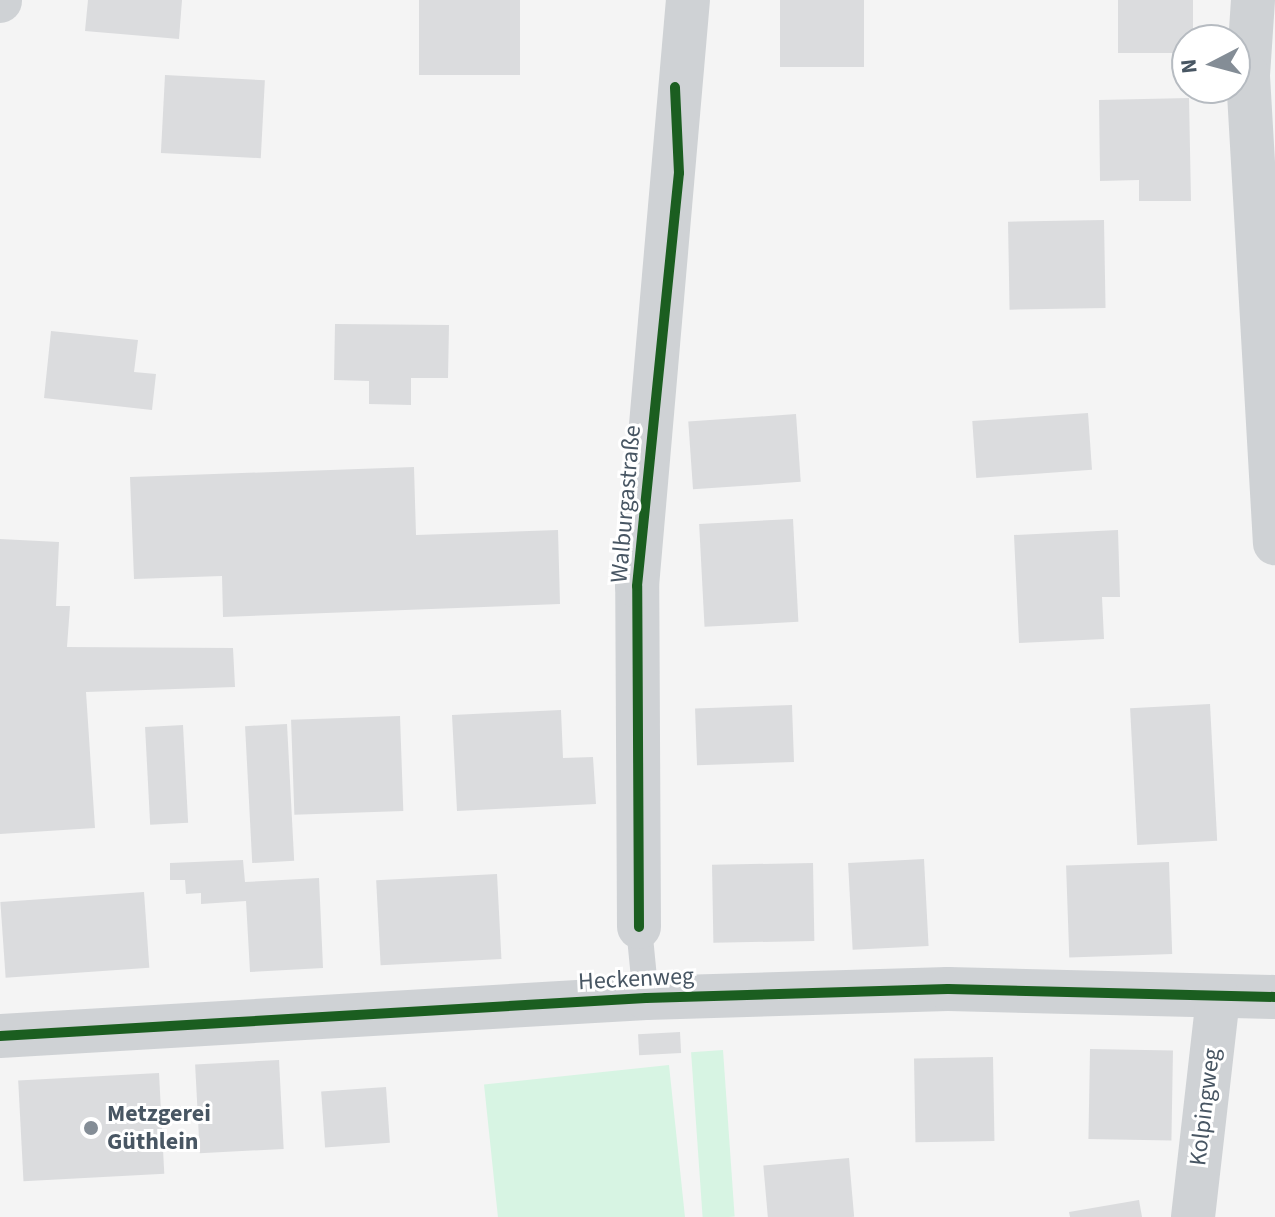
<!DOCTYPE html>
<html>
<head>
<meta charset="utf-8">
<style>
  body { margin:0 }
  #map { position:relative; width:1275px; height:1217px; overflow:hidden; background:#f4f4f4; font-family:"Source Sans 3",sans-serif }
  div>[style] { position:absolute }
  .green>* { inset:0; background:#d7f4e3; transform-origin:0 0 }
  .building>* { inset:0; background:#dbdcde; transform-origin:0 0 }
  .lane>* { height:26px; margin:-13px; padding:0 13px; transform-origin:13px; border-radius:13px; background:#cfd2d5 }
  .street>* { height:44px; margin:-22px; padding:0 22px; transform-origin:22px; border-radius:22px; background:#cfd2d5 }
  .cycleway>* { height:10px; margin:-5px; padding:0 5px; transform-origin:5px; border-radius:5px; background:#1b5e20 }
  .dots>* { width:22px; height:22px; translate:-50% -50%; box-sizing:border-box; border:4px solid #fff; border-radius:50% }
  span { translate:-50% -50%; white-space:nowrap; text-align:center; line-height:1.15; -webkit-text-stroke:6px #fff; paint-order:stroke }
  .street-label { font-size:24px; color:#485663 }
  .poi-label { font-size:24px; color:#485663; font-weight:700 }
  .left { translate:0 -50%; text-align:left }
  .north { position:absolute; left:1171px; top:24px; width:80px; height:80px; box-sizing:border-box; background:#fff; border:2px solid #b6bbc1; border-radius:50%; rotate:264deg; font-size:22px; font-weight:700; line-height:32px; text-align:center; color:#485663 }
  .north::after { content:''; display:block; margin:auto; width:28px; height:36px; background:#848d96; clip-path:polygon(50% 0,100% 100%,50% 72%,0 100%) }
</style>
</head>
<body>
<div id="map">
  <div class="green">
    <i style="left:723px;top:1050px;width:167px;height:32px;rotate:86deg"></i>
    <i style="left:669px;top:1065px;width:153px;height:186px;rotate:84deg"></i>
  </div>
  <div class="building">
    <i style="clip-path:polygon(88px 0,182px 0,179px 39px,85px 31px)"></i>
    <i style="left:419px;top:0;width:101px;height:75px"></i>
    <i style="left:780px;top:0;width:84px;height:67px"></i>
    <i style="left:1118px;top:0;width:75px;height:53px"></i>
    <i style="left:165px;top:75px;width:100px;height:78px;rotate:3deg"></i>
    <i style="clip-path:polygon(1189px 98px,1191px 201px,1139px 201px,1139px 180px,1100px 181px,1099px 100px)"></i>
    <i style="left:1104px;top:220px;width:88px;height:96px;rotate:89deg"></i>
    <i style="clip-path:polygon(335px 324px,449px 325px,448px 378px,411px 378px,411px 405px,369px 404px,369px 381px,334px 380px)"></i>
    <i style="clip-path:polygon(51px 331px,138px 340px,134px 372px,156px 374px,152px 410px,44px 398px)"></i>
    <i style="left:1088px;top:413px;width:57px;height:116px;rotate:86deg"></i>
    <i style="left:796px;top:414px;width:68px;height:108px;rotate:86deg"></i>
    <i style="clip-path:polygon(414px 467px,416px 535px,558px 530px,560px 604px,223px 617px,222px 576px,134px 579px,130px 477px)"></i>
    <i style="left:793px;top:519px;width:103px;height:94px;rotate:87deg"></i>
    <i style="clip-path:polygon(1118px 530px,1120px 597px,1102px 597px,1104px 639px,1019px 643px,1014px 535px)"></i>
    <i style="clip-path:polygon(0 539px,59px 542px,56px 606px,70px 606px,67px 647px,233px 648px,235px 687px,86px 692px,95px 828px,0 834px)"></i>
    <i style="left:1210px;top:704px;width:137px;height:80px;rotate:87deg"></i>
    <i style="left:792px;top:705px;width:57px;height:97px;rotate:88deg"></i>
    <i style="clip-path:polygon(561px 710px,563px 758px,593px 757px,596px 804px,457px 811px,452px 715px)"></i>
    <i style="left:400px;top:716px;width:95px;height:109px;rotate:88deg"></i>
    <i style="left:287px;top:724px;width:137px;height:42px;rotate:87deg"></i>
    <i style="left:183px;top:725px;width:98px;height:38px;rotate:87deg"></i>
    <i style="left:924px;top:859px;width:87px;height:76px;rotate:87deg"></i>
    <i style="clip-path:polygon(243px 860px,245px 882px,319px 878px,323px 968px,250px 972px,246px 901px,201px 904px,201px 893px,186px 894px,185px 880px,170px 880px,170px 863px)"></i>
    <i style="left:1169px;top:862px;width:92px;height:103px;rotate:88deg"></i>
    <i style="left:813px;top:863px;width:78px;height:101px;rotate:89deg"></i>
    <i style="left:497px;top:874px;width:85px;height:121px;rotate:87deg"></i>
    <i style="left:144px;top:892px;width:76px;height:144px;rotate:86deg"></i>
    <i style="left:680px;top:1032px;width:21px;height:42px;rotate:87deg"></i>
    <i style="left:1090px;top:1049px;width:83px;height:90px;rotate:1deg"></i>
    <i style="left:993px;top:1057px;width:84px;height:79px;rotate:89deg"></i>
    <i style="left:279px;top:1060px;width:89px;height:84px;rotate:87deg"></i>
    <i style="left:159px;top:1073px;width:101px;height:141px;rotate:87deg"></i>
    <i style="left:386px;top:1087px;width:56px;height:65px;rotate:86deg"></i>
    <i style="left:849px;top:1158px;width:59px;height:86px;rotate:85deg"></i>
    <i style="clip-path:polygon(1139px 1200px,1142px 1217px,1070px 1217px,1069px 1212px)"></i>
  </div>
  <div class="lane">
    <i style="left:639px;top:927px;width:71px;rotate:84.4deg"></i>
  </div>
  <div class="street">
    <i style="left:1253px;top:0;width:76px;rotate:93.8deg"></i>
    <i style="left:1248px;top:76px;width:468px;rotate:86.7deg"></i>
    <i style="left:0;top:1px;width:1px;rotate:-90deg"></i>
    <i style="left:639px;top:927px;width:341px;rotate:-90.3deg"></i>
    <i style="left:637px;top:586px;width:588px;rotate:-85.03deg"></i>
    <i style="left:0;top:1036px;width:647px;rotate:-3.37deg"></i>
    <i style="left:646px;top:998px;width:302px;rotate:-1.7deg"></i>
    <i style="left:948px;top:989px;width:327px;rotate:1.4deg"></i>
    <i style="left:1193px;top:1217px;width:221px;rotate:-83.5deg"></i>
  </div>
  <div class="cycleway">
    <i style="left:639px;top:927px;width:341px;rotate:-90.3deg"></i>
    <i style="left:637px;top:586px;width:415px;rotate:-84.2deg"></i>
    <i style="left:679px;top:173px;width:86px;rotate:-92.7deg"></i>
    <i style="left:0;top:1036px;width:647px;rotate:-3.37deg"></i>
    <i style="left:646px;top:998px;width:302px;rotate:-1.7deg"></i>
    <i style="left:948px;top:989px;width:327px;rotate:1.4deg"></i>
  </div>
  <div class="dots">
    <i style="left:91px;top:1128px;background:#848d96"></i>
  </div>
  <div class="street-label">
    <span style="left:626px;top:504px;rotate:-85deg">Walburgastraße</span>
    <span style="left:636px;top:979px;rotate:-3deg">Heckenweg</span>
    <span style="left:1205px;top:1107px;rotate:-83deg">Kolpingweg</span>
  </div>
  <div class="poi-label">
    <span class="left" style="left:107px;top:1128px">Metzgerei<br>Güthlein</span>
  </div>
  <div class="north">N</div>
</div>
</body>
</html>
